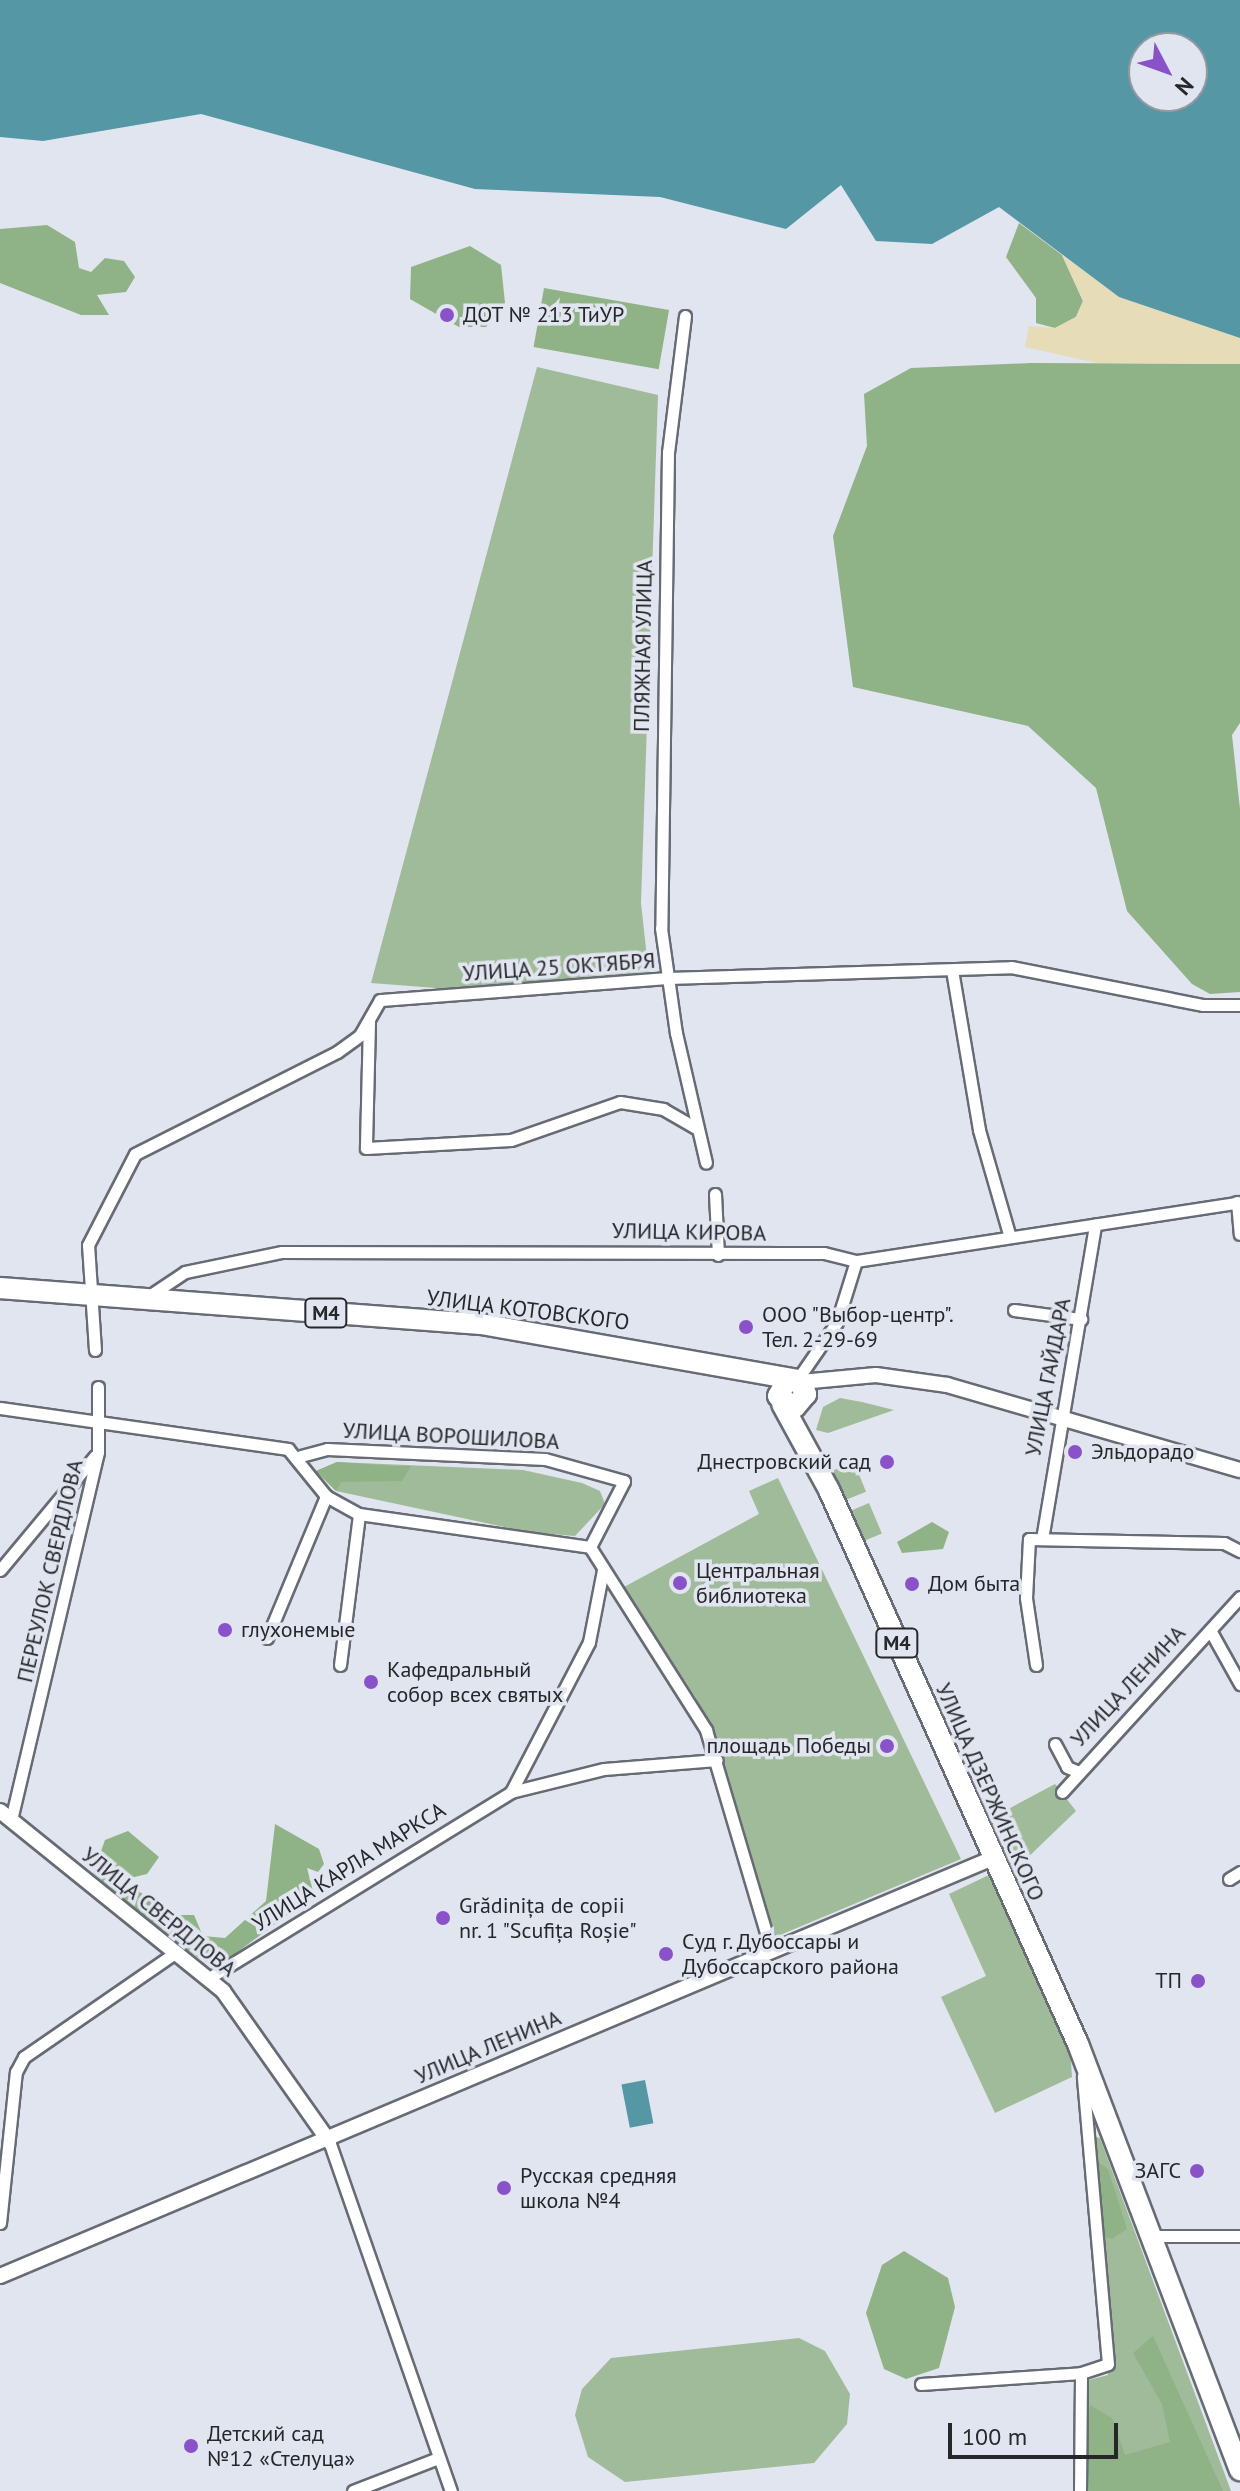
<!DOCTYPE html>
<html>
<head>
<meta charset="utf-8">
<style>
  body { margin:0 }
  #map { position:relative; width:1240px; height:2491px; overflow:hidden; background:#e1e5ef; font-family:"PT Sans",sans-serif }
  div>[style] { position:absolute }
  .green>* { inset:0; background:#a0bb99; transform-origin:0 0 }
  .forest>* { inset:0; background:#90b287; transform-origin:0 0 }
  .sand>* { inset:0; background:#e6dcb7 }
  .water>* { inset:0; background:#5697a6; transform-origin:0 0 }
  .roads { filter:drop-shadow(2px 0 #676b74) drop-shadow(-2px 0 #676b74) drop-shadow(0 2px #676b74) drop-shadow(0 -2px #676b74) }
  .minor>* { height:11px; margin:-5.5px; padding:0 5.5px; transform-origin:5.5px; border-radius:5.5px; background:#fff }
  .tertiary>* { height:14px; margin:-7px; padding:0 7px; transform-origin:7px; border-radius:7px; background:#fff }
  .trunk>* { height:20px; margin:-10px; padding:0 10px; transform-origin:10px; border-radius:10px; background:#fff }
  .dots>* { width:22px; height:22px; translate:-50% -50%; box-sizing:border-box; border:4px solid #e1e5ef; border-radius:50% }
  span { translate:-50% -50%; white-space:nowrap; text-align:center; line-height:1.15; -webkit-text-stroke:7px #e1e5ef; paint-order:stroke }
  .shield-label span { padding:2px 6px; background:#e1e5ef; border:2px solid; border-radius:6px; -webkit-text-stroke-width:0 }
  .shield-label { font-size:20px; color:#26272b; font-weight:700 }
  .poi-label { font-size:22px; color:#26272b }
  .left { translate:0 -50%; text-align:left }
  .right { translate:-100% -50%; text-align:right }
  .street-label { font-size:22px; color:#26272b }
  .north { position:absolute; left:1128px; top:32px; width:80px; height:80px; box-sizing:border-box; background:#e1e5ef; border:2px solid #9699a1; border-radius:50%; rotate:131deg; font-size:22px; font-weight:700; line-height:32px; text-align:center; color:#26272b }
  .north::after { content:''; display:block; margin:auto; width:28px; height:36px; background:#8a52c9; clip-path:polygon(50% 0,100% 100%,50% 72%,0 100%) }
  .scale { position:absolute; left:948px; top:2423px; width:170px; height:36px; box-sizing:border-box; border:4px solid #26272b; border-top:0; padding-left:10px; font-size:24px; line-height:28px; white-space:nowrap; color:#26272b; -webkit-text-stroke:6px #e1e5ef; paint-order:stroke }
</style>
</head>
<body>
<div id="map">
  <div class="green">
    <i style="clip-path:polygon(537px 367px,658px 395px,641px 903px,649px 976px,462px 990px,371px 983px)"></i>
    <i style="clip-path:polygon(840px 1398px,862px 1402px,894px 1410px,828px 1433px,816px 1430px,823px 1407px)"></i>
    <i style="clip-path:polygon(337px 1462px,523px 1470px,582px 1483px,600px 1491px,605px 1504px,575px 1536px,528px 1532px,336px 1491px,316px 1471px)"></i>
    <i style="left:854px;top:1462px;width:32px;height:24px;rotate:68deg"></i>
    <i style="clip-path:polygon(778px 1478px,961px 1859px,773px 1938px,696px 1698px,624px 1587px,759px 1514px,749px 1491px)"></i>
    <i style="left:869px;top:1503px;width:33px;height:21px;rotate:67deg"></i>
    <i style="clip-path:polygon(1055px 1784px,1076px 1811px,1020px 1865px,997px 1815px)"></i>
    <i style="clip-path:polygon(991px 1874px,1070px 2046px,1072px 2077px,995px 2113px,941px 1997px,986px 1976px,949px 1894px)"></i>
    <i style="clip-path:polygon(1091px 2136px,1100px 2138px,1231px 2491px,1084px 2491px,1085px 2381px,1108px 2375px)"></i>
    <i style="clip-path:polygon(799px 2338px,825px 2351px,850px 2394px,847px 2424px,814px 2463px,625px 2482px,588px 2457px,575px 2415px,582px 2389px,611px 2358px)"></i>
  </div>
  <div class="forest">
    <i style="clip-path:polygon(1019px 223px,1062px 255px,1083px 301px,1076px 317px,1055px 328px,1036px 323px,1036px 298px,1006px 257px)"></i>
    <i style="clip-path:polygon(47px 225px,75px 242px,79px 268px,91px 272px,105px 258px,124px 261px,135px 277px,126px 292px,97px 295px,109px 315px,81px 315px,0 283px,0 229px)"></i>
    <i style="clip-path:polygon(470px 246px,501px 265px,505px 303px,486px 327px,459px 327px,410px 299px,411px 267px)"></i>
    <i style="left:544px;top:288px;width:127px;height:60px;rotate:10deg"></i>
    <i style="clip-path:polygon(1031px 363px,1240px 364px,1240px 723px,1232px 735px,1240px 809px,1240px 992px,1210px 994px,1192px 984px,1127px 911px,1096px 788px,1028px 726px,853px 687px,833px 536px,867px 446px,864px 394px,911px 368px)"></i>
    <i style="clip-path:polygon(337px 1462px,394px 1466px,411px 1466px,402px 1481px,341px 1482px,336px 1491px,316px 1471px)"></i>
    <i style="clip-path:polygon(932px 1522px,949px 1532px,943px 1549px,902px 1553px,897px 1542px)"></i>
    <i style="clip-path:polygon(275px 1824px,319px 1849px,324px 1864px,318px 1872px,307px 1868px,314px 1895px,216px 1968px,169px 1940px,93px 1873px,105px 1840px,128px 1831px,159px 1857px,147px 1874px,122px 1880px,174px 1915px,194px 1915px,203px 1936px,225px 1938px,266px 1901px)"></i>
    <i style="clip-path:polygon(1096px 2161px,1108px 2169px,1127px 2229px,1112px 2239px,1097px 2236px)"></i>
    <i style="clip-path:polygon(904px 2251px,948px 2278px,955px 2307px,939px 2368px,906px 2379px,884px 2369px,866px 2313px,882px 2265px)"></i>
    <i style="clip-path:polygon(1153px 2336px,1223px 2491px,1081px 2491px,1090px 2405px,1112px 2418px,1125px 2455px,1170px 2442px,1162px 2404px,1133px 2353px)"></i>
  </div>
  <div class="sand">
    <i style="clip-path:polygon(1062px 255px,1119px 297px,1240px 338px,1240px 364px,1097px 363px,1025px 347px,1029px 326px,1055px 328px,1076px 317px,1083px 301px)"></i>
  </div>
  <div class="water">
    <i style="clip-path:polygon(evenodd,0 0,1240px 0,1240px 338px,1119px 297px,999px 207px,932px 244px,876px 241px,841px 185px,786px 229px,660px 197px,475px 189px,201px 114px,43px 141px,0 137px,0 0,1192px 48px,1192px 96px,1144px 96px,1144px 48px,1192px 48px)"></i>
    <i style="left:645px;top:2080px;width:44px;height:24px;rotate:79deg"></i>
  </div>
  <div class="roads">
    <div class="minor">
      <i style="left:685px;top:316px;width:137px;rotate:97.1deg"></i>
      <i style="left:668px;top:452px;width:476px;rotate:90.8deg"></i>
      <i style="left:661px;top:928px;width:106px;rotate:81.9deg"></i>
      <i style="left:676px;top:1033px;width:133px;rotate:77deg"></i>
      <i style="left:952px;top:970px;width:162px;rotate:80.4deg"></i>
      <i style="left:979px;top:1130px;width:108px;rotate:73.9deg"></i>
      <i style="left:369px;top:1022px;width:126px;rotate:91.4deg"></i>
      <i style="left:366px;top:1148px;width:145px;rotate:-3.2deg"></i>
      <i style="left:511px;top:1140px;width:115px;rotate:-19.2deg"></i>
      <i style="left:620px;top:1102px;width:44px;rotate:9.2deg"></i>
      <i style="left:663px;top:1109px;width:38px;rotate:30deg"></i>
      <i style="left:715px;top:1194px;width:61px;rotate:87.2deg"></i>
      <i style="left:1237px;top:1202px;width:32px;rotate:85deg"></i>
      <i style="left:143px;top:1300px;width:50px;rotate:-33.7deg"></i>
      <i style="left:185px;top:1272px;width:99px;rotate:-11.7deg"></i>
      <i style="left:282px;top:1252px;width:542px;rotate:0.11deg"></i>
      <i style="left:824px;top:1253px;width:33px;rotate:14deg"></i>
      <i style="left:856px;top:1261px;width:389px;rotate:-8.7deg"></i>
      <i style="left:1014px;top:1310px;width:68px;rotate:7.7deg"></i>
      <i style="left:95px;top:1350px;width:105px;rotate:-93.8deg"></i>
      <i style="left:88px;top:1245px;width:102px;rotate:-62.7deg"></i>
      <i style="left:135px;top:1154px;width:226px;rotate:-26.8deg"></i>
      <i style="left:337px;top:1052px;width:29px;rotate:-36deg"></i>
      <i style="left:360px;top:1035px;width:40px;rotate:-60.3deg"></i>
      <i style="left:380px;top:1000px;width:289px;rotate:-4.4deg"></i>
      <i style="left:668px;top:978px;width:343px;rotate:-1.8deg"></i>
      <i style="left:1011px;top:967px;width:196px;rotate:11.2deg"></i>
      <i style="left:1203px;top:1005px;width:37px"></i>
      <i style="left:797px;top:1380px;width:70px;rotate:-55.4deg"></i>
      <i style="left:837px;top:1322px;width:64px;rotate:-72.7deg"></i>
      <i style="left:0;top:1408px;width:291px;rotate:8.1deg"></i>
      <i style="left:288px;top:1449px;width:60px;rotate:51deg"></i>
      <i style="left:326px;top:1496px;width:38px;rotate:29deg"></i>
      <i style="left:359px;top:1514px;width:233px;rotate:8.1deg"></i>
      <i style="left:590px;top:1547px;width:74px;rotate:-62.7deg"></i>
      <i style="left:624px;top:1481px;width:82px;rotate:-164.4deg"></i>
      <i style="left:545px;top:1459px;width:218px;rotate:-177.4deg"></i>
      <i style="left:327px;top:1449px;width:28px;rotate:165deg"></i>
      <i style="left:1042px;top:1539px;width:319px;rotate:-80.4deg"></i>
      <i style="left:590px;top:1547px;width:217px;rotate:57.6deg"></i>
      <i style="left:706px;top:1730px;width:229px;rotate:73.5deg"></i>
      <i style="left:0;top:1570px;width:148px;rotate:-50.2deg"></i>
      <i style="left:1210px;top:1630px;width:62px;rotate:60.9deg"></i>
      <i style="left:267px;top:1638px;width:154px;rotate:-67.4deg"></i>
      <i style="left:340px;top:1665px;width:152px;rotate:-82.8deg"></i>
      <i style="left:1036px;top:1665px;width:68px;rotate:-98.5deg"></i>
      <i style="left:1026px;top:1598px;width:59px;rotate:-87.1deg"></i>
      <i style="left:1029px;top:1539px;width:195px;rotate:1.2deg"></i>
      <i style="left:1224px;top:1543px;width:18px;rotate:27deg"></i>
      <i style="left:1055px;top:1744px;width:26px;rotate:62deg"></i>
      <i style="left:1067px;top:1767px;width:13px;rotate:23deg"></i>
      <i style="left:511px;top:1792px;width:169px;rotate:-62.5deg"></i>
      <i style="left:589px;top:1642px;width:73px;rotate:-79deg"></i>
      <i style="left:1062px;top:1792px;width:264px;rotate:-47.6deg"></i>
      <i style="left:11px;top:1820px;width:378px;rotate:-76.7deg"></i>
      <i style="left:98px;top:1452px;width:65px;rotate:-90deg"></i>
      <i style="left:1229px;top:1879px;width:13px;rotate:-32deg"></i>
      <i style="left:209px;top:1978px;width:355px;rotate:-31.6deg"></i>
      <i style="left:511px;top:1792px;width:96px;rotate:-13.9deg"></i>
      <i style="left:604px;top:1769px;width:113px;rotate:-4.6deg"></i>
      <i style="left:329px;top:2141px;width:371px;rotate:70.8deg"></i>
      <i style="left:0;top:2223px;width:152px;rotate:-84deg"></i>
      <i style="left:16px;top:2072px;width:17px;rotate:-62deg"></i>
      <i style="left:24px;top:2057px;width:185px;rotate:-34.6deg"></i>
      <i style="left:1153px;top:2236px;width:87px"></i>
      <i style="left:921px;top:2384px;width:160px;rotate:-3.9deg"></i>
      <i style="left:1081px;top:2373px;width:28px;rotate:-18deg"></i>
      <i style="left:1108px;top:2364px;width:289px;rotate:-95deg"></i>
      <i style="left:353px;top:2491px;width:91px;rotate:-21.2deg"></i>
      <i style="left:1080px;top:2491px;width:118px;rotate:-89.5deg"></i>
    </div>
    <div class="tertiary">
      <i style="left:801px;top:1382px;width:75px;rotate:-5.3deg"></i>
      <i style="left:876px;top:1375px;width:72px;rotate:8deg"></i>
      <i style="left:947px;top:1385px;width:305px;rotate:16.2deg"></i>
      <i style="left:0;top:1811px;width:287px;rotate:38.9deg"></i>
      <i style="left:223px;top:1991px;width:184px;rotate:54.8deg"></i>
      <i style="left:0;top:2276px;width:1077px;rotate:-22.83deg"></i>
    </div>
    <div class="trunk">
      <i style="left:0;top:1288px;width:482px;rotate:4.3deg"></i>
      <i style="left:481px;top:1324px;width:321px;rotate:10deg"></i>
      <i style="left:797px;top:1380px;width:17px;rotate:57deg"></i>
      <i style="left:806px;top:1394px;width:17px;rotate:130deg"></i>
      <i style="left:795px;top:1407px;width:20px;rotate:-147deg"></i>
      <i style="left:778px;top:1396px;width:20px;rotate:-60deg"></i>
      <i style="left:782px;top:1404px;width:98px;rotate:61.3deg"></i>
      <i style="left:829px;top:1490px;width:607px;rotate:65.8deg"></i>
      <i style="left:1078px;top:2044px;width:456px;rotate:69.2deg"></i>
    </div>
  </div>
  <div class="dots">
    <i style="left:447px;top:315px;background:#8a52c9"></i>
    <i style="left:746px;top:1327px;background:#8a52c9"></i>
    <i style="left:1075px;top:1452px;background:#8a52c9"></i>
    <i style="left:887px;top:1462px;background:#8a52c9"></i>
    <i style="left:680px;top:1583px;background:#8a52c9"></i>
    <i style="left:912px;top:1584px;background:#8a52c9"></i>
    <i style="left:225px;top:1630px;background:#8a52c9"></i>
    <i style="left:371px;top:1682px;background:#8a52c9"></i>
    <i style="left:887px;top:1746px;background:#8a52c9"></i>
    <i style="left:443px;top:1918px;background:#8a52c9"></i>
    <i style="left:666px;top:1954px;background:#8a52c9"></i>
    <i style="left:1198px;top:1981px;background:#8a52c9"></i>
    <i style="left:1197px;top:2171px;background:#8a52c9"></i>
    <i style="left:504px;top:2188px;background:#8a52c9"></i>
    <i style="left:191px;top:2446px;background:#8a52c9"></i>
  </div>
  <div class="shield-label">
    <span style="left:326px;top:1313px">M4</span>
    <span style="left:897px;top:1643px">M4</span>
  </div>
  <div class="poi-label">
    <span class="left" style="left:463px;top:315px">ДОТ № 213 ТиУР</span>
    <span class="left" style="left:762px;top:1327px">ООО "Выбор-центр".<br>Тел. 2-29-69</span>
    <span class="left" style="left:1091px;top:1452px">Эльдорадо</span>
    <span class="right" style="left:871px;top:1462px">Днестровский сад</span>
    <span class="left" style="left:696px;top:1583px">Центральная<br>библиотека</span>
    <span class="left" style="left:928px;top:1584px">Дом быта</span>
    <span class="left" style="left:241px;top:1630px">глухонемые</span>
    <span class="left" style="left:387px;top:1682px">Кафедральный<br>собор всех святых</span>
    <span class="right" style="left:871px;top:1746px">площадь Победы</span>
    <span class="left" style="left:459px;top:1918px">Grădinița de copii<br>nr. 1 "Scufița Roșie"</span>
    <span class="left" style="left:682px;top:1954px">Суд г. Дубоссары и<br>Дубоссарского района</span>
    <span class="right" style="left:1182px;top:1981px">ТП</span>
    <span class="right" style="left:1181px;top:2171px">ЗАГС</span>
    <span class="left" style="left:520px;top:2188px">Русская средняя<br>школа №4</span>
    <span class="left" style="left:207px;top:2446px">Детский сад<br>№12 «Стелуца»</span>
  </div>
  <div class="street-label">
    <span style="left:643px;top:646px;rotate:-89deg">ПЛЯЖНАЯ УЛИЦА</span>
    <span style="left:559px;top:967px;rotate:-4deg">УЛИЦА 25 ОКТЯБРЯ</span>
    <span style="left:689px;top:1232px;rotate:1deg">УЛИЦА КИРОВА</span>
    <span style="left:528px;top:1310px;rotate:7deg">УЛИЦА КОТОВСКОГО</span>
    <span style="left:1048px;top:1377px;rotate:-79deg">УЛИЦА ГАЙДАРА</span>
    <span style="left:451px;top:1436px;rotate:3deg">УЛИЦА ВОРОШИЛОВА</span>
    <span style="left:50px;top:1571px;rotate:-77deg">ПЕРЕУЛОК СВЕРДЛОВА</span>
    <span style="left:1128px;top:1686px;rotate:-47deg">УЛИЦА ЛЕНИНА</span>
    <span style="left:990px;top:1792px;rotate:66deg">УЛИЦА ДЗЕРЖИНСКОГО</span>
    <span style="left:349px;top:1867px;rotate:-32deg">УЛИЦА КАРЛА МАРКСА</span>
    <span style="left:159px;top:1912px;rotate:39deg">УЛИЦА СВЕРДЛОВА</span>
    <span style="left:488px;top:2047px;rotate:-23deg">УЛИЦА ЛЕНИНА</span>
  </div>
  <div class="north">N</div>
  <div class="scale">100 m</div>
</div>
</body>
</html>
